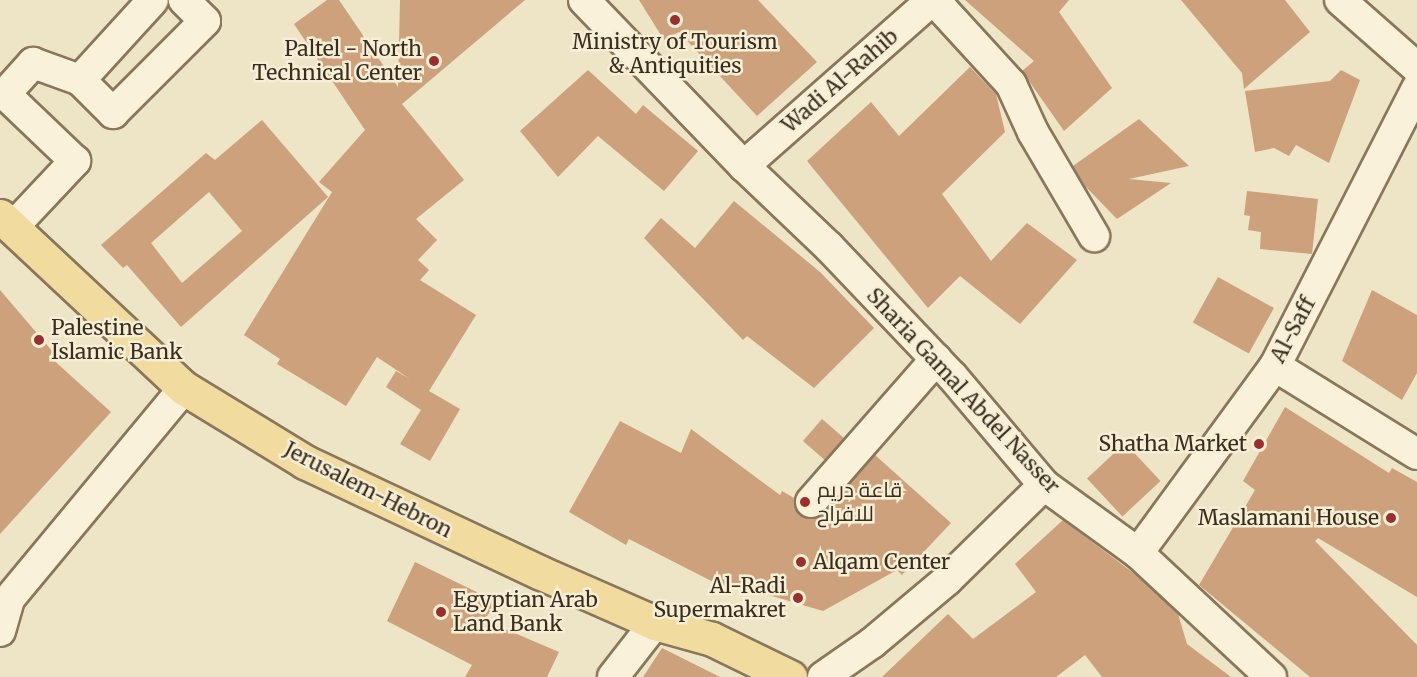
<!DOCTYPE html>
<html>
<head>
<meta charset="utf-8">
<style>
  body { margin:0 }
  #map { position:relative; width:1417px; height:677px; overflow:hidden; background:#eee4c6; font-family:Merriweather,Cairo,serif }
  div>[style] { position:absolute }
  .building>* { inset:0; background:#cca17c; transform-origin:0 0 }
  .roads { filter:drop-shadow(2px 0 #89765b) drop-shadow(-2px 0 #89765b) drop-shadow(0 2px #89765b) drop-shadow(0 -2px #89765b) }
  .minor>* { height:30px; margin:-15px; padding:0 15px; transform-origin:15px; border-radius:15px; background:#f9f1d9 }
  .major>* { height:33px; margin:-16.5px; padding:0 16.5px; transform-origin:16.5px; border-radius:16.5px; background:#f1db9e }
  .dots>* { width:16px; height:16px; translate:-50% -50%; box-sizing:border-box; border:3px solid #f6eed5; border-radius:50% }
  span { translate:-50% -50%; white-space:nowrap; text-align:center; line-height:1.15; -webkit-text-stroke:5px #f6eed5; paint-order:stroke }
  .poi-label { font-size:21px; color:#3a2d1f }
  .right { translate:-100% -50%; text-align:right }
  .left { translate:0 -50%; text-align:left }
  .street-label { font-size:21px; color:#3a2d1f }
</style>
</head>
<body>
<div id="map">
  <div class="building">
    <i style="clip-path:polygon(327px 0,339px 0,398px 87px,400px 0,525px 0,402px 104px,464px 180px,416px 219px,437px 240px,418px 260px,429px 270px,420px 280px,476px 315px,429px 391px,460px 409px,430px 461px,400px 444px,421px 410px,386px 387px,396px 371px,410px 379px,377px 357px,346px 406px,277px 364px,280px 359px,244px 335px,332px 192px,319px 182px,365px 130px,294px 24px)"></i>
    <i style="clip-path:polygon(639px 0,758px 0,817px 62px,757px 116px,679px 32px,664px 40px)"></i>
    <i style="clip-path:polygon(965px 0,1069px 0,1059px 12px,1112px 88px,1064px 131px,1022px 71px,1034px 61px)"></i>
    <i style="clip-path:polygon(1181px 0,1285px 0,1310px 32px,1244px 89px,1242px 73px)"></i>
    <i style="clip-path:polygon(970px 67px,996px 94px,1005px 132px,942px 194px,991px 261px,1027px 223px,1077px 260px,1020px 324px,960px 276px,928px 308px,807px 161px,871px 102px,899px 136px)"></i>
    <i style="clip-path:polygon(588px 70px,636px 114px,643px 105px,698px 151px,664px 191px,598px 136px,558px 177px,520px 131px)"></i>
    <i style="clip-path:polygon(1341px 70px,1360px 80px,1329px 163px,1296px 145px,1289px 156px,1274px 148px,1255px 152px,1245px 91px,1330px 81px)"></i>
    <i style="clip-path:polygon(1139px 119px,1189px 166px,1129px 179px,1171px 183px,1117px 219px,1085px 186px,1073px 166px)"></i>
    <i style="clip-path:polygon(evenodd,262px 120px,328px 197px,181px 327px,127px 265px,123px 268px,101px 245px,206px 153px,215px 160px,262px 120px,209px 192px,242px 231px,182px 283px,151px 243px,209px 192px)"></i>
    <i style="clip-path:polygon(1247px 191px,1318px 199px,1312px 254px,1260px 249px,1261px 232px,1248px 230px,1250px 216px,1244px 215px)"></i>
    <i style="clip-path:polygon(734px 201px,820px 272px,874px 328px,814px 388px,747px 336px,743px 340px,644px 238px,661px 218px,695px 248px)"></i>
    <i style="left:1218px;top:277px;width:64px;height:52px;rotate:29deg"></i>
    <i style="clip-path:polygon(0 290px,53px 352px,49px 356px,111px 412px,0 534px)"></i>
    <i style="clip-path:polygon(1372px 290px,1417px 315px,1417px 373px,1402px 400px,1342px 361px)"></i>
    <i style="clip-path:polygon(1285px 407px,1389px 473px,1392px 468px,1417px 482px,1417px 597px,1318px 538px,1315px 541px,1417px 645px,1417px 677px,1310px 677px,1199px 585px,1255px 490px,1243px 481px)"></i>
    <i style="left:822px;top:419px;width:29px;height:29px;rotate:41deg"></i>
    <i style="clip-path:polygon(620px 421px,681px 453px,691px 429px,780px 495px,782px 491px,794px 498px,799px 515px,808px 519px,824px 513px,875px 455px,951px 523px,902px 575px,897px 570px,823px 611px,732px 584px,729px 590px,629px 539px,626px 545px,569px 512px)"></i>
    <i style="left:1125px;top:443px;width:52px;height:52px;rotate:47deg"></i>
    <i style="clip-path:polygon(1063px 520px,1136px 575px,1178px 614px,1187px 644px,1231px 677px,1102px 677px,1085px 655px,1056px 677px,882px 677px,948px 614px,973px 639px,1036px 592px,1015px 564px)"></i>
    <i style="clip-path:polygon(415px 562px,497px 602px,484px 620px,559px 652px,547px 677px,465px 677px,472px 665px,387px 621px)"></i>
    <i style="clip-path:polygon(662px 648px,720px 677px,643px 677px)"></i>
  </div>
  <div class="roads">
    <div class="minor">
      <i style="left:584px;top:0;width:231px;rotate:46.1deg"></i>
      <i style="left:932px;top:0;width:251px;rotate:138.6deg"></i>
      <i style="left:744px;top:166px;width:117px;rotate:43.6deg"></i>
      <i style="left:829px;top:247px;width:178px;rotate:46.4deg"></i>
      <i style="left:952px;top:376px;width:143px;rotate:49.8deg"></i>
      <i style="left:1044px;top:485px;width:116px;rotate:35.9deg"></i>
      <i style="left:1138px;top:553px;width:182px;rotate:43deg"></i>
      <i style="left:934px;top:0;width:114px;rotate:47.5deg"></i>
      <i style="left:1011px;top:84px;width:53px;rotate:65.4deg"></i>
      <i style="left:1033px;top:132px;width:121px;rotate:59.6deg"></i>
      <i style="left:1340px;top:0;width:103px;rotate:41.4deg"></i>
      <i style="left:80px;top:80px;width:108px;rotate:-47.6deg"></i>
      <i style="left:13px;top:227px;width:91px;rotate:-46.8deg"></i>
      <i style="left:75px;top:161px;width:97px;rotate:-136.3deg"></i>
      <i style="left:5px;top:94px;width:42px;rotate:-47.9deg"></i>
      <i style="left:33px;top:63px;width:50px;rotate:19.9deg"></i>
      <i style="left:80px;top:80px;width:47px;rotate:45deg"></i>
      <i style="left:113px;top:113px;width:130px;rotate:-45deg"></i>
      <i style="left:205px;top:21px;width:30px;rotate:-135deg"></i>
      <i style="left:1275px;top:366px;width:167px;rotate:31.8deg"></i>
      <i style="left:811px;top:502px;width:190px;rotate:-48.8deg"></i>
      <i style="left:1138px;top:553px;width:232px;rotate:-53.8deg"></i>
      <i style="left:1275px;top:366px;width:312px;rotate:-62.9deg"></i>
      <i style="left:0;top:631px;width:33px;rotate:-74deg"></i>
      <i style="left:9px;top:599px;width:274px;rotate:-50.3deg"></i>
      <i style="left:613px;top:677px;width:68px;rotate:-52.1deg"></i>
      <i style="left:823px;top:677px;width:60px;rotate:-34.8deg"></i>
      <i style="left:872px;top:643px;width:98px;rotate:-40deg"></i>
      <i style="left:947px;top:580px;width:136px;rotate:-44.4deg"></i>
    </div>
    <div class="major">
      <i style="left:0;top:216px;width:252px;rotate:43.1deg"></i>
      <i style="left:184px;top:388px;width:142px;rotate:31.4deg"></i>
      <i style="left:305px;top:462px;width:259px;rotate:25.2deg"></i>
      <i style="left:539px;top:572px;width:127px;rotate:23.7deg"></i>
      <i style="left:655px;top:623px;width:59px;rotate:15.7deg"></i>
      <i style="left:712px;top:639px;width:87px;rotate:26deg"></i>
    </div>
  </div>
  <div class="dots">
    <i style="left:675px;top:20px;background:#98302c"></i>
    <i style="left:434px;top:61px;background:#98302c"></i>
    <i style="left:39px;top:340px;background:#98302c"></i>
    <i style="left:1259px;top:444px;background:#98302c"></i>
    <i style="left:805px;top:502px;background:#98302c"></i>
    <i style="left:1391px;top:518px;background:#98302c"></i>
    <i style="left:801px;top:562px;background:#98302c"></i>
    <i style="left:798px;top:598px;background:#98302c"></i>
    <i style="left:441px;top:612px;background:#98302c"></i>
  </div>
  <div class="poi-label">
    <span style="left:675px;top:54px">Ministry of Tourism<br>&amp; Antiquities</span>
    <span class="right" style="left:422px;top:61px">Paltel - North<br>Technical Center</span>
    <span class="left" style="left:51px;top:340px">Palestine<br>Islamic Bank</span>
    <span class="right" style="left:1247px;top:444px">Shatha Market</span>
    <span class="left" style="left:817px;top:502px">قاعة دريم<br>للافراح</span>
    <span class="right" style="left:1379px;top:518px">Maslamani House</span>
    <span class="left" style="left:813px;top:562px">Alqam Center</span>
    <span class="right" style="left:786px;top:598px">Al-Radi<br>Supermakret</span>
    <span class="left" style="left:453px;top:612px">Egyptian Arab<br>Land Bank</span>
  </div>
  <div class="street-label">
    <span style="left:840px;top:81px;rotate:-41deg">Wadi Al-Rahib</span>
    <span style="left:1293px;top:330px;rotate:-62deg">Al-Saff</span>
    <span style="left:963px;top:391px;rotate:47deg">Sharia Gamal Abdel Nasser</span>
    <span style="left:368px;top:490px;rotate:27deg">Jerusalem-Hebron</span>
  </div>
</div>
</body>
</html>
